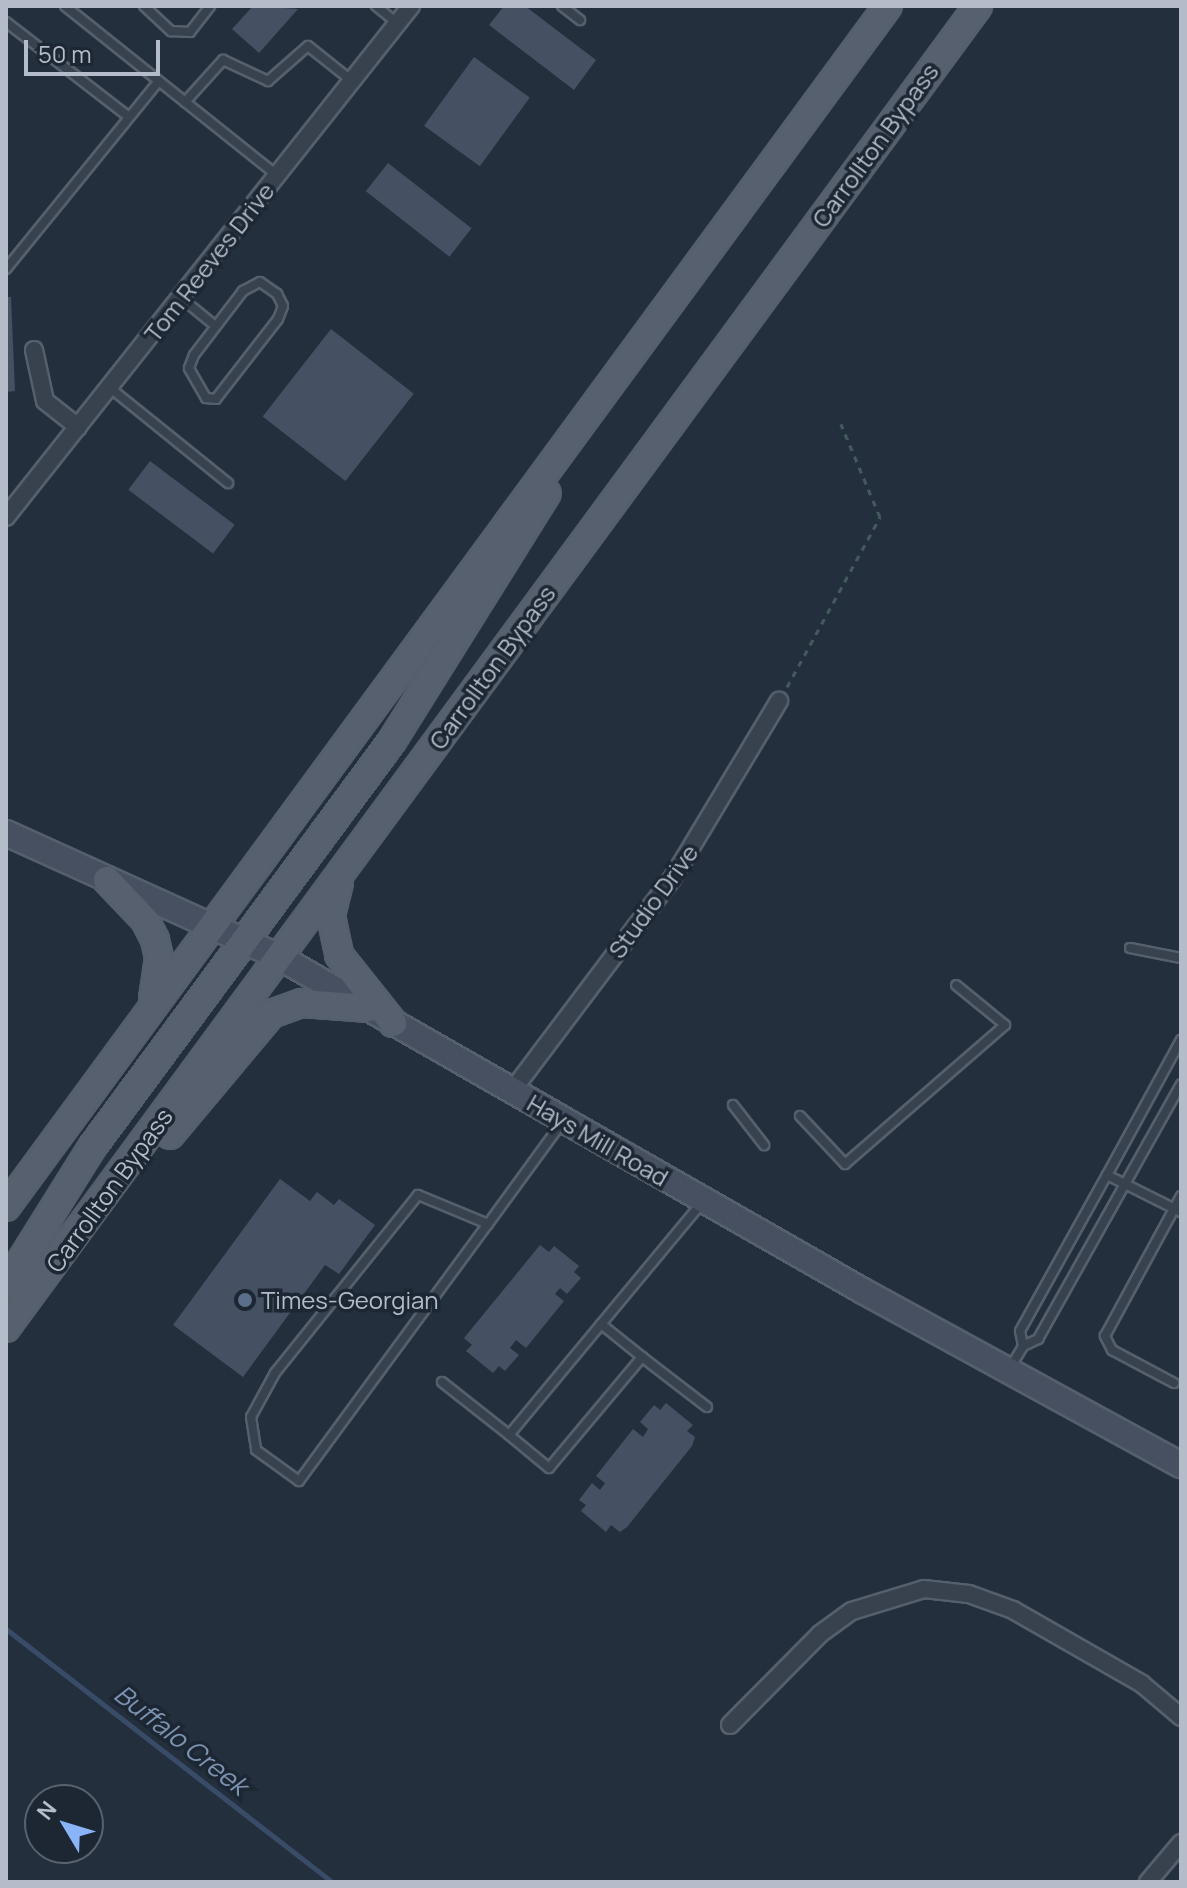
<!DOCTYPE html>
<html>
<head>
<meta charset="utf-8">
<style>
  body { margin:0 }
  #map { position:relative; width:1187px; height:1888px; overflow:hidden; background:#242f3e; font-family:Manrope,sans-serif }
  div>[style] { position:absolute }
  .stream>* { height:5px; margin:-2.5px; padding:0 2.5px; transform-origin:2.5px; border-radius:2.5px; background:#394c67 }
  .building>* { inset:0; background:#455162; transform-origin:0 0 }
  .path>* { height:3px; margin-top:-1.5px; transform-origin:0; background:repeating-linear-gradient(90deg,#44595c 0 6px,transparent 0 12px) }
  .roads { filter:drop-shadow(2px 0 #565f6c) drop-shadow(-2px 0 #565f6c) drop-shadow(0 2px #565f6c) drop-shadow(0 -2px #565f6c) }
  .lane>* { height:8px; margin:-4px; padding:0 4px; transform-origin:4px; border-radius:4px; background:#38414e }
  .street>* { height:16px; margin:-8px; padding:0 8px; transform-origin:8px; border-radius:8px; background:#38414e }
  .secondary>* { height:24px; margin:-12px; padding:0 12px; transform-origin:12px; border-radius:12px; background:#465061 }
  .primary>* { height:26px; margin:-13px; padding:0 13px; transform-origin:13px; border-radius:13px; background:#56606e }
  .dots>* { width:22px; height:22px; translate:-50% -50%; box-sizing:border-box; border:4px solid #1d2633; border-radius:50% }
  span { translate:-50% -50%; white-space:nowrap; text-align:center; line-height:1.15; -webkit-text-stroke:7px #1d2633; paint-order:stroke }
  .street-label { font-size:24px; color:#b4bcc9 }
  .poi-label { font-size:24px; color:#b4bcc9 }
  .left { translate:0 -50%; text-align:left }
  .water-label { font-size:26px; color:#7c92b1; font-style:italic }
  .frame { position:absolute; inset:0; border:8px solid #b4bcc9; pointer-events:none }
  .north { position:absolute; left:24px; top:1784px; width:80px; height:80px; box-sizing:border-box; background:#1d2633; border:2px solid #59626f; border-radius:50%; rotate:308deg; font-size:22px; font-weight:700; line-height:32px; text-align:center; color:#b4bcc9 }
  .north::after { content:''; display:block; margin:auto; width:28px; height:36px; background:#8ab4f8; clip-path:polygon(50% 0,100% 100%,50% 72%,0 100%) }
  .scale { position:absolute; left:24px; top:40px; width:136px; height:36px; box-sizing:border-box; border:4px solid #b4bcc9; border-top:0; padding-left:10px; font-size:24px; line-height:28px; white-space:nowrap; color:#b4bcc9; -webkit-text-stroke:6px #1d2633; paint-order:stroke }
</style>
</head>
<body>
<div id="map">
  <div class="stream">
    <i style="left:6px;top:1629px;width:413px;rotate:37.8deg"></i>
  </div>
  <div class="building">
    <i style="clip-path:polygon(253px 6px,298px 9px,259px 53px,232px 29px)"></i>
    <i style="clip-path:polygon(504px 6px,525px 6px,596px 60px,574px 90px,489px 25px)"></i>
    <i style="left:474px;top:57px;width:69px;height:85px;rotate:36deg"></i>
    <i style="left:388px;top:163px;width:106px;height:36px;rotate:38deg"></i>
    <i style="clip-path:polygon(6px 297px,11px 297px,15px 391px,6px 392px)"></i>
    <i style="left:331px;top:329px;width:105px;height:111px;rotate:38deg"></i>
    <i style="left:150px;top:461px;width:106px;height:36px;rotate:37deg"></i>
    <i style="clip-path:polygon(280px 1179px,310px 1201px,317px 1192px,334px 1205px,339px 1199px,375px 1225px,339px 1274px,325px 1265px,243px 1377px,173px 1325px)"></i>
    <i style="clip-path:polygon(540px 1245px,549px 1252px,554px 1246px,579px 1266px,574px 1272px,581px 1278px,567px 1294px,560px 1288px,555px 1294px,564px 1301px,526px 1348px,516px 1340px,510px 1348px,519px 1355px,505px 1371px,499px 1366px,493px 1373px,466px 1351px,472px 1345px,464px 1338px)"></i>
    <i style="clip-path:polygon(666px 1403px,693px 1425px,687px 1431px,695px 1437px,692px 1446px,627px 1527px,620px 1532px,611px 1525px,606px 1532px,581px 1511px,586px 1505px,579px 1500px,592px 1483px,600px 1490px,605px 1483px,596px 1476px,633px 1429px,643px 1437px,648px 1429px,640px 1422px,654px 1405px,660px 1410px)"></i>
  </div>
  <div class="path">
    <i style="left:787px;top:687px;width:194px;rotate:-61.3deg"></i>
    <i style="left:880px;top:517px;width:101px;rotate:-112.8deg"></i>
  </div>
  <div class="roads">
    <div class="lane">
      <i style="left:65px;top:6px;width:271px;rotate:38.6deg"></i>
      <i style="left:144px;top:6px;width:37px;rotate:43deg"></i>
      <i style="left:171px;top:31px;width:19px;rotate:3deg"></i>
      <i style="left:190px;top:32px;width:33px;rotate:-52deg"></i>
      <i style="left:376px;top:6px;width:27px;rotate:39deg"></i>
      <i style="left:562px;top:6px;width:23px;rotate:38deg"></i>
      <i style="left:6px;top:22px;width:155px;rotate:37.7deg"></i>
      <i style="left:185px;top:102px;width:57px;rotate:-47.9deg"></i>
      <i style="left:223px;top:60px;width:50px;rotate:25deg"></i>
      <i style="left:268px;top:81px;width:53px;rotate:-41.2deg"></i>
      <i style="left:308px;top:46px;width:56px;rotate:38.5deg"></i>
      <i style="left:6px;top:269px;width:242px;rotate:-50.9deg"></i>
      <i style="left:260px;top:282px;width:21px;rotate:35deg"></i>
      <i style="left:277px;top:294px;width:13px;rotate:63deg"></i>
      <i style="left:283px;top:306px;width:14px;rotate:111deg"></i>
      <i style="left:278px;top:319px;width:101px;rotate:127.8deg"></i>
      <i style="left:216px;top:399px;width:10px;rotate:-174deg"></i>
      <i style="left:206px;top:398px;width:34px;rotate:-120deg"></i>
      <i style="left:189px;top:368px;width:14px;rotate:-69deg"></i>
      <i style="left:194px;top:355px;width:81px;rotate:-52.6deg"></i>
      <i style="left:243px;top:291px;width:19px;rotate:-28deg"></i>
      <i style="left:180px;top:297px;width:43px;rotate:39.3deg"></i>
      <i style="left:109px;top:387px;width:153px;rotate:38.9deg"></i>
      <i style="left:1130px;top:948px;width:52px;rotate:11.1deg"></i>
      <i style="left:733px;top:1105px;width:51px;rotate:52.2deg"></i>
      <i style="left:800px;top:1116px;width:66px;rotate:46.8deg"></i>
      <i style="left:845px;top:1164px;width:212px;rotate:-41deg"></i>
      <i style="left:1005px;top:1025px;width:63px;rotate:-140.8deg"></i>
      <i style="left:1107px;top:1175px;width:154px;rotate:-61.3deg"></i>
      <i style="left:488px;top:1224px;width:76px;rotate:-157.5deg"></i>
      <i style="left:418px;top:1195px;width:228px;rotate:128.8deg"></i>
      <i style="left:275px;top:1373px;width:50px;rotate:118.6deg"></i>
      <i style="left:251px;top:1417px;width:33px;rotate:81deg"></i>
      <i style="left:256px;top:1450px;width:53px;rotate:35.8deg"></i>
      <i style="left:299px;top:1481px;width:319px;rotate:-53.7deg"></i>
      <i style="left:488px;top:1224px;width:127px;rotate:-53.9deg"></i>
      <i style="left:601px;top:1324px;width:53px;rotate:38.8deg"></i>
      <i style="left:1023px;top:1346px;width:15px;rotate:-101deg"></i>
      <i style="left:1020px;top:1331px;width:179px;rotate:-60.9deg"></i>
      <i style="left:1107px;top:1175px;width:83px;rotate:26.6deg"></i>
      <i style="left:1010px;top:1368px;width:26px;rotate:-59deg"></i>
      <i style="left:1023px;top:1346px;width:17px;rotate:-25deg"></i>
      <i style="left:1038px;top:1339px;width:292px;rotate:-60.7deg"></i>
      <i style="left:442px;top:1382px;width:85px;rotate:38.3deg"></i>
      <i style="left:509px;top:1435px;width:304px;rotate:-50.3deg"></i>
      <i style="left:1174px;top:1383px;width:70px;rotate:-152deg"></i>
      <i style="left:1112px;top:1350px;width:16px;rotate:-117deg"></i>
      <i style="left:1105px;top:1336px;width:159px;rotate:-61.5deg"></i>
      <i style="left:509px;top:1435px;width:52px;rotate:39.5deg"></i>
      <i style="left:549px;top:1468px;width:145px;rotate:-50deg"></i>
      <i style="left:642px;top:1357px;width:82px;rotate:37.6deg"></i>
    </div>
    <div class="street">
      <i style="left:34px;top:350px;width:52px;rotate:77.8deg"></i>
      <i style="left:45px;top:401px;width:42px;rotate:38.2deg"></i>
      <i style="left:6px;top:517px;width:652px;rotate:-51.6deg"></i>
      <i style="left:512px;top:1091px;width:266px;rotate:-53deg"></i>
      <i style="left:672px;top:879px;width:208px;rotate:-59deg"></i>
      <i style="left:730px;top:1725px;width:128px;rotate:-45.3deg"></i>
      <i style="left:820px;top:1634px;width:39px;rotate:-36deg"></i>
      <i style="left:852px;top:1611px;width:75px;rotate:-17deg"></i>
      <i style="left:924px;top:1589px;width:45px;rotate:6.3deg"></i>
      <i style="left:969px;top:1594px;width:47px;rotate:20deg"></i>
      <i style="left:1013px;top:1610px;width:149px;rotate:29.8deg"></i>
      <i style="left:1142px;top:1684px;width:51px;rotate:40.2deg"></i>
      <i style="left:1148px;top:1882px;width:51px;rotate:-49.8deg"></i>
    </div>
    <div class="secondary">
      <i style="left:6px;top:833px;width:300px;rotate:24.4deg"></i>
      <i style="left:279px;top:957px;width:673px;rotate:29.77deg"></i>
      <i style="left:863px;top:1291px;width:362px;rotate:28.7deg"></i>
    </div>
    <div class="primary">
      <i style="left:107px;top:880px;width:55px;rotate:46.5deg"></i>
      <i style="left:145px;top:920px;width:22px;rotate:63deg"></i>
      <i style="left:155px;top:940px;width:18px;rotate:77deg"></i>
      <i style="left:159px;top:958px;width:40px;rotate:98.5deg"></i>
      <i style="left:339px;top:883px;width:34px;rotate:104deg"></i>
      <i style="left:331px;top:916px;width:40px;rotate:78deg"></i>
      <i style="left:339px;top:955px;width:87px;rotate:51.5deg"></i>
      <i style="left:170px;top:1135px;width:158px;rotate:-50.1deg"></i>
      <i style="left:271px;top:1014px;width:33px;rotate:-20deg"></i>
      <i style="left:302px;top:1003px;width:67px;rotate:4.3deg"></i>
      <i style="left:6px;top:1207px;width:1490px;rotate:-53.71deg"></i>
      <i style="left:6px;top:1285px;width:164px;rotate:-58deg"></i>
      <i style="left:93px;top:1146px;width:503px;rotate:-53.56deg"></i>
      <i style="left:392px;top:741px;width:292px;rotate:-58deg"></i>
      <i style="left:6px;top:1328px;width:1641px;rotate:-53.67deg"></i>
    </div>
  </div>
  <div class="dots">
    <i style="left:245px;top:1300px;background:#5c6f8a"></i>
  </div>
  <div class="street-label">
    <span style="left:875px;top:145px;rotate:-54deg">Carrollton Bypass</span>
    <span style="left:209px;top:262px;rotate:-52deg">Tom Reeves Drive</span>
    <span style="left:492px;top:667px;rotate:-54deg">Carrollton Bypass</span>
    <span style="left:653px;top:901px;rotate:-54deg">Studio Drive</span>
    <span style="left:598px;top:1140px;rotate:30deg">Hays Mill Road</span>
    <span style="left:109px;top:1190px;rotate:-54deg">Carrollton Bypass</span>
  </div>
  <div class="poi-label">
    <span class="left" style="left:261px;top:1300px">Times-Georgian</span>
  </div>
  <div class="water-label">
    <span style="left:181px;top:1740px;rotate:38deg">Buffalo Creek</span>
  </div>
  <div class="frame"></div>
  <div class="north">N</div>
  <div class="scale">50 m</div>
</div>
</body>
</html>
